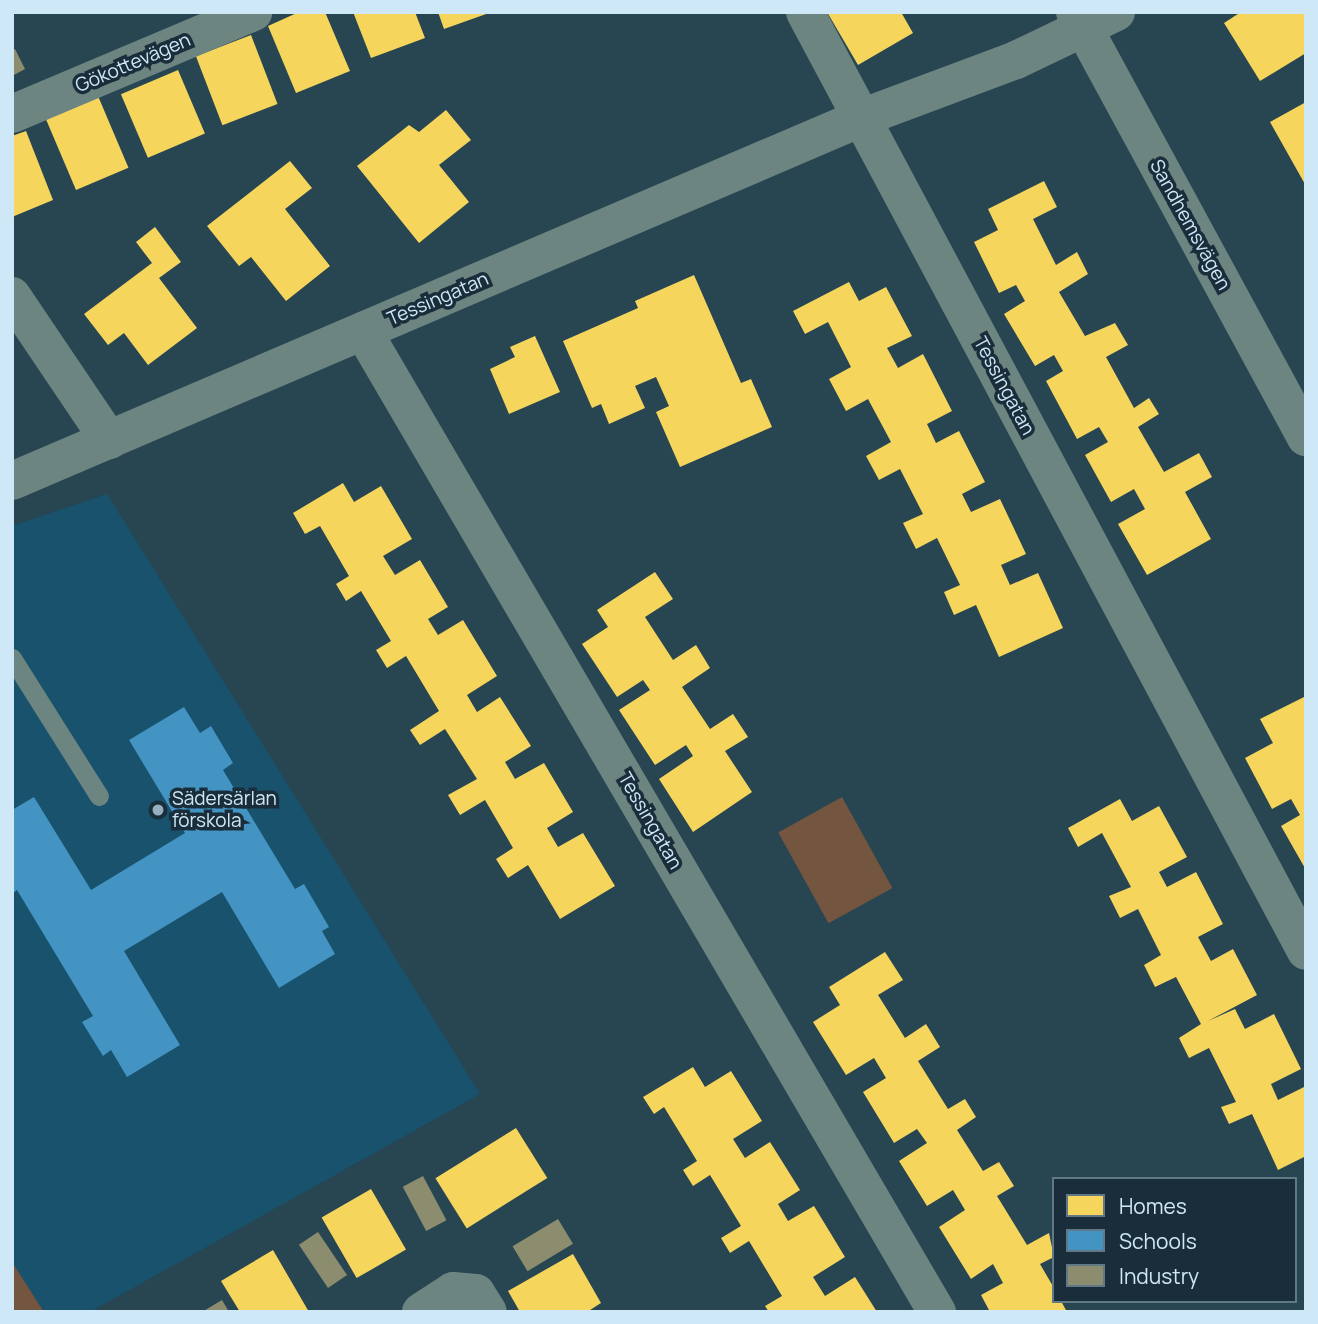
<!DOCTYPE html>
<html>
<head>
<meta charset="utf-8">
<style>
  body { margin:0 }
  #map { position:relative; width:1318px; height:1324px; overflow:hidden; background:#284552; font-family:Manrope,sans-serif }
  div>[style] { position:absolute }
  .built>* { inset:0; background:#18526d }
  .green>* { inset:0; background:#735540; transform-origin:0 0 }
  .homes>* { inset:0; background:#f6d55c; transform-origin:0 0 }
  .schools>* { inset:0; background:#4393c3 }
  .industry>* { inset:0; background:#8c8c6e; transform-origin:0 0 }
  .service>* { height:19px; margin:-9.5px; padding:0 9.5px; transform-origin:9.5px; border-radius:9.5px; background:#6d8581 }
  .minor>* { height:38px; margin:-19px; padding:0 19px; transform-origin:19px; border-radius:19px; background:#6d8581 }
  .dots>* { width:19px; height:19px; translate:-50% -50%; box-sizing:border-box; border:4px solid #192e3a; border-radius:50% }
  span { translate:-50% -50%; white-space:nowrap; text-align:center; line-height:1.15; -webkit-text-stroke:7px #192e3a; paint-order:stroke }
  .street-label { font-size:19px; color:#cee8f7 }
  .poi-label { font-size:19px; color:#cee8f7 }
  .left { translate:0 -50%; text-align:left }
  .frame { position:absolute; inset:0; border:14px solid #cee8f7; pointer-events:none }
  .legend { position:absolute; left:1052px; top:1177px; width:245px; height:126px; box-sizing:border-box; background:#192e3a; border:2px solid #617886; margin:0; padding:9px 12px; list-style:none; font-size:21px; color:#cee8f7 }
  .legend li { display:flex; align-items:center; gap:14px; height:35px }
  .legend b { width:35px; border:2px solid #617886 }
</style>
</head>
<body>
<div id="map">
  <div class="built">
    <i style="clip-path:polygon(107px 494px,480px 1094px,90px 1312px,44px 1312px,12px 1262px,12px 526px)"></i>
  </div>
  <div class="green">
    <i style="left:842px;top:797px;width:104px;height:73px;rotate:61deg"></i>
    <i style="clip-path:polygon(12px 1262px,44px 1312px,12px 1312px)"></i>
  </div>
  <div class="homes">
    <i style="clip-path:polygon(299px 12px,325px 12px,350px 71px,296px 93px,268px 26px)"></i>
    <i style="clip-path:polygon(353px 12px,415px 12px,425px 38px,371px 58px)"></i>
    <i style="clip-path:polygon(438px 12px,489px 12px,489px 13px,444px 29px)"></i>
    <i style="clip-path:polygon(827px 12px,901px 12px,913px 33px,858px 65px)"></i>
    <i style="clip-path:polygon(1241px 12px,1306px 12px,1306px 53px,1260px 81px,1224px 23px)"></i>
    <i style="left:251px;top:35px;width:74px;height:59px;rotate:69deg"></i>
    <i style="left:178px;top:70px;width:69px;height:62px;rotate:67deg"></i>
    <i style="left:98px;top:96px;width:78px;height:57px;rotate:67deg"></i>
    <i style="clip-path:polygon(1306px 102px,1306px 186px,1270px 122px)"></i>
    <i style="clip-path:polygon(446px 110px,471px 140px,439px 165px,469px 202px,419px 243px,357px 166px,409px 125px,419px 132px)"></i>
    <i style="clip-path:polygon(26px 131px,53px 200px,12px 217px,12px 136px)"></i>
    <i style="clip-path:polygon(290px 161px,312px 188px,285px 209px,330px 266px,286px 301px,251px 257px,239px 266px,207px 226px)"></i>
    <i style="clip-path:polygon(1044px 181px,1057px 207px,1033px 219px,1056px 265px,1077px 252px,1088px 274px,1059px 292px,1085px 336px,1115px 323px,1128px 345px,1106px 357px,1134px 408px,1149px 398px,1159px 414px,1138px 427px,1164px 472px,1199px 453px,1212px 477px,1185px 492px,1211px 539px,1147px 575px,1118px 524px,1145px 509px,1134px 489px,1111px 502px,1085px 455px,1108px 442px,1099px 427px,1077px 439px,1046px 381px,1063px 371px,1054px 355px,1035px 366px,1004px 314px,1025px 301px,1016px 285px,999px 293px,974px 242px,998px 230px,988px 209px)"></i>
    <i style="clip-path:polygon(155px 227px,181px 262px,159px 278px,197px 328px,148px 365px,124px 333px,108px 345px,84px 314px,152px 263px,136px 242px)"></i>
    <i style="clip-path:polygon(694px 275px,741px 383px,751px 379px,772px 427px,680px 467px,656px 412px,669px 406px,656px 377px,635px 386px,645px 408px,609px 424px,601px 404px,592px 408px,563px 341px,638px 308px,635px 301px)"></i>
    <i style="clip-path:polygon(849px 282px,859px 301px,886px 287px,912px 336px,887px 348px,898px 368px,923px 354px,952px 411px,927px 424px,936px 443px,959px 431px,985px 482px,962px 494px,971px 512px,1000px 499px,1026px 554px,1001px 565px,1010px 585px,1038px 573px,1063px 628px,999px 657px,976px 605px,954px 615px,944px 592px,960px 585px,937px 538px,916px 549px,903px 523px,923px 514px,900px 469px,879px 480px,866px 456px,891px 442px,868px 399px,846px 411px,829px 379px,851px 367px,828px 322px,805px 334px,793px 311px)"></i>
    <i style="clip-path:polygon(535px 336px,560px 392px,509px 414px,490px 369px,515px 357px,510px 347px)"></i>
    <i style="clip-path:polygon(343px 483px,354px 502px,381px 486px,412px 539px,383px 556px,395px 575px,420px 560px,448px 607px,428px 619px,438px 635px,463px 620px,497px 676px,467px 695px,477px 712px,500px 697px,531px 746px,505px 762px,515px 779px,544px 763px,573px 812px,547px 828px,558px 847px,583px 833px,615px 886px,560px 919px,528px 865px,508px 878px,496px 859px,513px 848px,485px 800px,460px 815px,448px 795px,477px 779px,445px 729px,420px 745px,410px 730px,439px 711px,406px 656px,387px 668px,376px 650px,391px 641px,361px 591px,346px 601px,336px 584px,349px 576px,320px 526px,305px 534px,293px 513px)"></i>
    <i style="clip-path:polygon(655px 572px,673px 599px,645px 617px,673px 660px,696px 645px,710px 668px,682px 687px,710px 729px,733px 714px,748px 737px,725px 751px,752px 792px,693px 832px,659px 779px,693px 756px,686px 745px,655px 765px,619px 710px,650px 690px,643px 680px,617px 697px,582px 644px,608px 627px,597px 610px)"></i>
    <i style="clip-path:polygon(1306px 696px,1306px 870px,1281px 826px,1300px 815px,1291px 799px,1272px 809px,1245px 758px,1273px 743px,1260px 719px)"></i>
    <i style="clip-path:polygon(1120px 799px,1132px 821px,1159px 806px,1187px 857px,1159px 872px,1167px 887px,1196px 872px,1223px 924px,1198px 937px,1211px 961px,1233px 949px,1257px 995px,1208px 1021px,1235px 1009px,1245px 1029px,1274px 1014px,1301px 1069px,1271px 1084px,1278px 1100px,1306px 1086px,1306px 1156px,1278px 1170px,1252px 1114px,1229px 1124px,1221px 1107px,1236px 1102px,1209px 1048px,1189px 1058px,1179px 1038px,1201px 1024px,1176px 977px,1155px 987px,1144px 965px,1161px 955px,1138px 909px,1120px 918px,1109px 896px,1131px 887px,1102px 833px,1078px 847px,1068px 828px)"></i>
    <i style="clip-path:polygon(885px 952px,903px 980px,878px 995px,905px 1038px,926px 1024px,940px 1047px,918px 1061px,948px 1109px,965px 1099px,976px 1117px,957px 1130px,983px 1171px,999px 1162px,1014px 1186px,997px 1196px,1027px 1245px,1049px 1233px,1054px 1257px,1040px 1264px,1054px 1288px,1054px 1301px,1061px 1301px,1067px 1312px,990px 1312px,981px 1295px,1003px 1283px,993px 1264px,971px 1279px,939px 1227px,965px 1210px,953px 1190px,927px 1206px,899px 1161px,927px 1143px,917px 1129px,894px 1143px,863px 1092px,886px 1078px,874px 1058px,846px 1075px,813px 1022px,840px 1005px,829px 987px)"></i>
    <i style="clip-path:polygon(693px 1067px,705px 1087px,731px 1071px,762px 1121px,733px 1139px,745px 1158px,770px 1142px,800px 1190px,778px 1204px,788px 1221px,814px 1206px,845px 1257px,813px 1277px,825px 1296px,855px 1277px,877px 1312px,769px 1312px,765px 1306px,782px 1296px,749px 1241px,730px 1253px,721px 1238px,741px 1226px,710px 1175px,693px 1186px,683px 1170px,697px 1161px,664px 1107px,654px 1114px,643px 1097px)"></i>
    <i style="left:516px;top:1128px;width:59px;height:95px;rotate:58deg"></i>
    <i style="left:371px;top:1189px;width:70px;height:57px;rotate:60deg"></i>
    <i style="clip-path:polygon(273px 1250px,309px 1312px,240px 1312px,221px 1281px)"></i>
    <i style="clip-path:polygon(573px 1254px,601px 1303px,587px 1312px,520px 1312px,508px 1291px)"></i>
  </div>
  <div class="schools">
    <i style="clip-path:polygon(184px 707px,200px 733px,211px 726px,233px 763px,223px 770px,295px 889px,304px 884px,329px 927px,322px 931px,335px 954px,279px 988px,222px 892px,124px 951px,180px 1045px,127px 1077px,111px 1050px,103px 1056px,82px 1022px,93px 1016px,17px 890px,12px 894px,12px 810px,34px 797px,91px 890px,185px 833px,129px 740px)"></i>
  </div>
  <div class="industry">
    <i style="clip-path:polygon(15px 49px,25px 69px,12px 76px,12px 51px)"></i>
    <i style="left:423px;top:1176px;width:50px;height:23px;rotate:62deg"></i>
    <i style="left:558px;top:1219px;width:29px;height:53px;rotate:59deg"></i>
    <i style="left:318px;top:1232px;width:52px;height:23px;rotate:56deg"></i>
    <i style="clip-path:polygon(222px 1300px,229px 1312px,202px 1312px)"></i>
  </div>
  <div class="service">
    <i style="left:12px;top:658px;width:163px;rotate:57.8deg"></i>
  </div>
  <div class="minor">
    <i style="left:805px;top:12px;width:1064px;rotate:61.92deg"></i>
    <i style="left:1075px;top:12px;width:484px;rotate:61.5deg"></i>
    <i style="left:12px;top:114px;width:262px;rotate:-22.9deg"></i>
    <i style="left:12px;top:296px;width:174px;rotate:56deg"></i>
    <i style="left:363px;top:331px;width:1137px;rotate:59.67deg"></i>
    <i style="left:12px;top:481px;width:923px;rotate:-23.15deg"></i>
    <i style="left:861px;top:118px;width:165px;rotate:-20.5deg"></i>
    <i style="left:1016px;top:60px;width:111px;rotate:-25.6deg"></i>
    <i style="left:421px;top:1312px;width:38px;rotate:-33deg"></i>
    <i style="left:453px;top:1291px;width:23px;rotate:5deg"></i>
    <i style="left:476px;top:1293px;width:22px;rotate:58deg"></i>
  </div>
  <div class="dots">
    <i style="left:158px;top:810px;background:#94afbd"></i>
  </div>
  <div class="street-label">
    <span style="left:133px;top:63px;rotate:-23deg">Gökottevägen</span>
    <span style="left:1190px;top:225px;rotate:61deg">Sandhemsvägen</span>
    <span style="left:438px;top:299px;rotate:-23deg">Tessingatan</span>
    <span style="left:1004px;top:386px;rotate:62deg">Tessingatan</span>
    <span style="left:650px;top:821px;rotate:60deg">Tessingatan</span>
  </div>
  <div class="poi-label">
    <span class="left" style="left:172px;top:810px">Sädersärlan<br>förskola</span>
  </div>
  <div class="frame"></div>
  <ul class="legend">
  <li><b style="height:19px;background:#f6d55c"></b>Homes</li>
  <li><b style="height:19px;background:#4393c3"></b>Schools</li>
  <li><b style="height:19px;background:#8c8c6e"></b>Industry</li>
  </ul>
</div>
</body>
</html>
